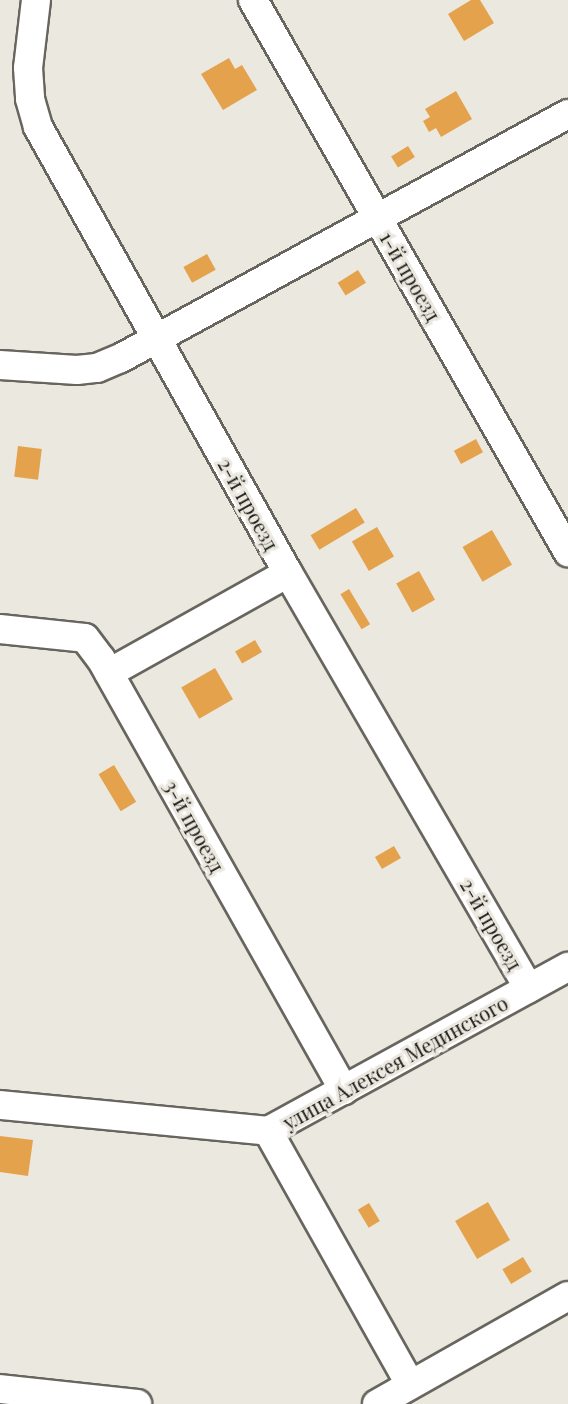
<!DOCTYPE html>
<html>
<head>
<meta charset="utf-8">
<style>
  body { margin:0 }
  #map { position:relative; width:568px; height:1404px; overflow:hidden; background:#ebe8e0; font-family:"Playfair Display",serif }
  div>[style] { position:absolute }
  .building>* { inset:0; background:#e5a24c; transform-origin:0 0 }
  .roads { filter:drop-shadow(2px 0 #68655e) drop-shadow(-2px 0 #68655e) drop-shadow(0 2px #68655e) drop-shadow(0 -2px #68655e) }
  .minor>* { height:28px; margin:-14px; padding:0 14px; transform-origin:14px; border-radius:14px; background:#fff }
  span { translate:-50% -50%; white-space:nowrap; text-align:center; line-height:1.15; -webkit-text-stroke:6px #ebe8e0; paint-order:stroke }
  .street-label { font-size:20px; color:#181714 }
</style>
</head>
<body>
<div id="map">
  <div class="building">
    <i style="clip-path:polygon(471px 0,480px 0,494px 23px,464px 41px,448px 14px)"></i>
    <i style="clip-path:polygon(229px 58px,235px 69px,242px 65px,257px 90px,223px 110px,201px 74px)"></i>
    <i style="clip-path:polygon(456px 91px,472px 119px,441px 137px,436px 128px,429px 132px,423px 121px,430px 117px,425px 109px)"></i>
    <i style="left:408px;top:146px;width:13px;height:20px;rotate:58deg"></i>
    <i style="left:207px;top:254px;width:18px;height:27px;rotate:61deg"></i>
    <i style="left:358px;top:270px;width:15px;height:24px;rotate:58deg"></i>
    <i style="left:476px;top:439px;width:15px;height:25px;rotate:62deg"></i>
    <i style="left:18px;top:446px;width:24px;height:31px;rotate:7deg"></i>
    <i style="left:356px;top:508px;width:17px;height:53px;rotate:59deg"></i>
    <i style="left:377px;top:527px;width:34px;height:29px;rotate:60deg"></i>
    <i style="left:492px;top:530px;width:40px;height:34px;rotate:60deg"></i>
    <i style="left:419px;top:571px;width:33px;height:26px;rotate:61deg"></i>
    <i style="left:349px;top:589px;width:41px;height:10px;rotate:59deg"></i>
    <i style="left:255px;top:640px;width:14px;height:23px;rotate:60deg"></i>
    <i style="left:215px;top:668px;width:36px;height:39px;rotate:60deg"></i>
    <i style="left:114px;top:765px;width:43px;height:18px;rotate:59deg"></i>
    <i style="left:394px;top:846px;width:14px;height:22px;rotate:60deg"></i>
    <i style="clip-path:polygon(0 1136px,33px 1140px,28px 1176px,0 1172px)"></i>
    <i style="left:488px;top:1202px;width:44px;height:38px;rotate:60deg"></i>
    <i style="left:369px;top:1203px;width:21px;height:13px;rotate:59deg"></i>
    <i style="left:523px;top:1257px;width:17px;height:24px;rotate:59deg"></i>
  </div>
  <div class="roads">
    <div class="minor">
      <i style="left:36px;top:0;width:68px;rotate:96.7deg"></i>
      <i style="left:28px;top:68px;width:31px;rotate:86deg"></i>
      <i style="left:30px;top:99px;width:29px;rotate:74deg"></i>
      <i style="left:38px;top:127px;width:511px;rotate:60.73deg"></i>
      <i style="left:288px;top:573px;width:480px;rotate:59.9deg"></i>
      <i style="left:253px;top:0;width:636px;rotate:60.29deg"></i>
      <i style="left:0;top:365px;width:77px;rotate:3.7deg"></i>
      <i style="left:77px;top:370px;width:20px;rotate:-6deg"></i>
      <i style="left:97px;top:368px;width:26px;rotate:-23deg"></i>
      <i style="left:121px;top:358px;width:509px;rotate:-28.63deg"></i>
      <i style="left:0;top:629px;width:85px;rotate:6deg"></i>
      <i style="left:85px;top:638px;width:26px;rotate:53deg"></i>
      <i style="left:101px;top:659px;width:495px;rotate:60.6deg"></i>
      <i style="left:109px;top:673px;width:205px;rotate:-29.2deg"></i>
      <i style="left:0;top:1105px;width:269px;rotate:5.5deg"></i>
      <i style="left:268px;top:1131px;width:342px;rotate:-28.7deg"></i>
      <i style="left:268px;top:1131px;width:290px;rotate:60.7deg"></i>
      <i style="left:0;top:1389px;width:138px;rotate:6.2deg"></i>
      <i style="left:377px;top:1404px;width:219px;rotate:-29.5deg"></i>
    </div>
  </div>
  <div class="street-label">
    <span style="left:411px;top:276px;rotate:60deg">1-й проезд</span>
    <span style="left:249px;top:504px;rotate:61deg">2-й проезд</span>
    <span style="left:195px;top:826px;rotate:61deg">3-й проезд</span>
    <span style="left:492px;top:924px;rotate:60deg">2-й проезд</span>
    <span style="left:395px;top:1062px;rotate:-29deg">улица Алексея Мединского</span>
  </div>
</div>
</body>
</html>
